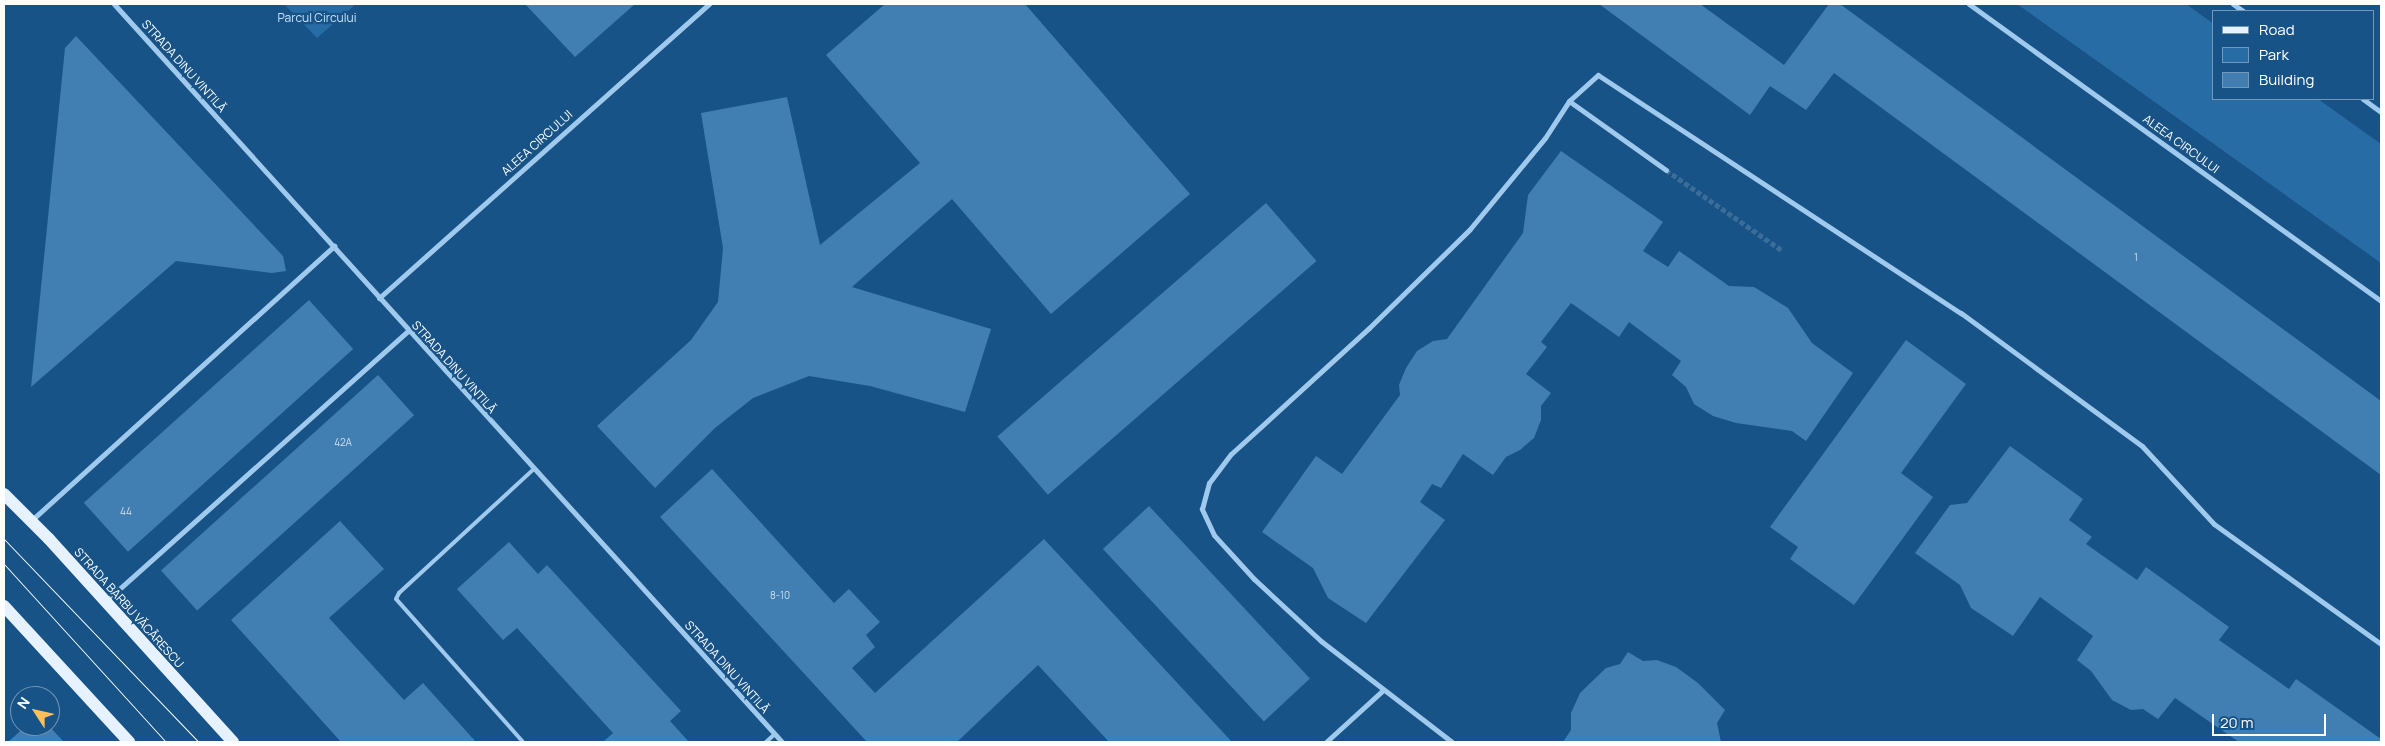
<!DOCTYPE html>
<html>
<head>
<meta charset="utf-8">
<style>
  body { margin:0 }
  #map { position:relative; width:2385px; height:746px; overflow:hidden; background:#185387; font-family:Manrope,sans-serif }
  div>[style] { position:absolute }
  .green>* { inset:0; background:#286ca5 }
  .building>* { inset:0; background:#417eb1; transform-origin:0 0 }
  .minor-tunnel>* { height:5px; margin-top:-2.5px; transform-origin:0; background:repeating-linear-gradient(90deg,#3b6d99 0 5px,transparent 0 7.5px) }
  .service>* { height:4px; margin:-2px; padding:0 2px; transform-origin:2px; border-radius:2px; background:#a0caed }
  .pedestrian>* { height:4.5px; margin:-2.25px; padding:0 2.25px; transform-origin:2.25px; border-radius:2.25px; background:#a0caed }
  .minor>* { height:5px; margin:-2.5px; padding:0 2.5px; transform-origin:2.5px; border-radius:2.5px; background:#a0caed }
  .primary>* { height:12px; margin:-6px; padding:0 6px; transform-origin:6px; border-radius:6px; background:#e6f2ff }
  .tram>* { height:1px; margin:-0.5px; padding:0 0.5px; transform-origin:0.5px; border-radius:0.5px; background:#fff }
  span { translate:-50% -50%; white-space:nowrap; text-align:center; line-height:1.15; -webkit-text-stroke:4.5px #185387; paint-order:stroke }
  .number-label { font-size:10px; color:#d0dfec }
  .number-label span { -webkit-text-stroke-width:0 }
  .park-label { font-size:12px; color:#c5e2fa }
  .street-label { font-size:12px; color:#fff }
  .frame { position:absolute; inset:0; border:5px solid #fff; pointer-events:none }
  .legend { position:absolute; left:2212px; top:10px; width:162px; height:90px; box-sizing:border-box; background:#185387; border:1px solid #7498b7; margin:0; padding:6px 9px; list-style:none; font-size:15px; color:#fff }
  .legend li { display:flex; align-items:center; gap:10px; height:25px }
  .legend b { width:25px; border:1px solid #7498b7 }
  .north { position:absolute; left:10px; top:686px; width:50px; height:50px; box-sizing:border-box; background:#185387; border:1px solid #7498b7; border-radius:50%; rotate:305deg; font-size:14px; font-weight:700; line-height:20px; text-align:center; color:#fff }
  .north::after { content:''; display:block; margin:auto; width:18px; height:22px; background:#ffc05c; clip-path:polygon(50% 0,100% 100%,50% 72%,0 100%) }
  .scale { position:absolute; left:2212px; top:714px; width:114px; height:22px; box-sizing:border-box; border:2px solid #fff; border-top:0; padding-left:6px; font-size:15px; line-height:18px; white-space:nowrap; color:#fff; -webkit-text-stroke:4px #185387; paint-order:stroke }
</style>
</head>
<body>
<div id="map">
  <div class="green">
    <i style="clip-path:polygon(284px 4px,356px 4px,317px 38px)"></i>
    <i style="clip-path:polygon(2017px 4px,2186px 4px,2214px 24px,2214px 99px,2318px 99px,2381px 144px,2381px 263px)"></i>
  </div>
  <div class="building">
    <i style="clip-path:polygon(525px 4px,635px 4px,575px 57px)"></i>
    <i style="clip-path:polygon(885px 4px,1025px 4px,1190px 194px,1051px 314px,952px 199px,852px 287px,991px 329px,965px 412px,870px 386px,809px 376px,753px 398px,715px 428px,655px 488px,597px 426px,691px 340px,718px 302px,723px 248px,701px 113px,787px 97px,820px 245px,920px 163px,826px 55px)"></i>
    <i style="clip-path:polygon(1599px 4px,1700px 4px,1784px 65px,1829px 4px,1840px 4px,2381px 401px,2381px 475px,1834px 73px,1806px 110px,1770px 86px,1750px 115px)"></i>
    <i style="clip-path:polygon(76px 36px,283px 256px,286px 271px,272px 273px,176px 261px,31px 387px,65px 48px)"></i>
    <i style="clip-path:polygon(1561px 151px,1663px 222px,1643px 251px,1668px 267px,1679px 251px,1729px 286px,1754px 287px,1788px 308px,1812px 343px,1853px 373px,1806px 441px,1792px 431px,1736px 423px,1713px 416px,1694px 404px,1686px 387px,1672px 375px,1681px 361px,1629px 322px,1619px 337px,1571px 303px,1541px 342px,1547px 347px,1526px 374px,1551px 393px,1541px 406px,1541px 420px,1534px 438px,1520px 450px,1506px 457px,1493px 475px,1463px 454px,1441px 488px,1432px 484px,1420px 502px,1445px 520px,1366px 623px,1328px 598px,1313px 568px,1262px 532px,1316px 456px,1342px 474px,1400px 395px,1399px 385px,1406px 368px,1417px 351px,1433px 341px,1447px 339px,1523px 233px,1528px 195px)"></i>
    <i style="left:1266px;top:203px;width:77px;height:356px;rotate:49deg"></i>
    <i style="left:309px;top:300px;width:66px;height:303px;rotate:48deg"></i>
    <i style="clip-path:polygon(1906px 340px,1966px 384px,1901px 473px,1933px 497px,1854px 605px,1790px 559px,1798px 547px,1770px 527px)"></i>
    <i style="left:378px;top:375px;width:54px;height:292px;rotate:48deg"></i>
    <i style="clip-path:polygon(2010px 446px,2083px 499px,2069px 520px,2092px 537px,2086px 544px,2137px 580px,2146px 567px,2229px 627px,2219px 640px,2289px 689px,2296px 679px,2381px 739px,2380px 742px,2239px 742px,2175px 698px,2158px 719px,2143px 709px,2131px 710px,2112px 700px,2091px 671px,2077px 660px,2093px 636px,2040px 597px,2013px 636px,1971px 608px,1960px 585px,1915px 553px,1950px 505px,1967px 503px)"></i>
    <i style="clip-path:polygon(712px 469px,834px 603px,849px 589px,880px 622px,866px 635px,875px 647px,852px 668px,875px 693px,1044px 539px,1232px 742px,1109px 742px,1038px 665px,957px 742px,867px 742px,660px 517px)"></i>
    <i style="left:1149px;top:506px;width:236px;height:63px;rotate:47deg"></i>
    <i style="clip-path:polygon(340px 521px,384px 569px,329px 618px,404px 700px,423px 683px,476px 742px,341px 742px,231px 620px)"></i>
    <i style="clip-path:polygon(509px 542px,538px 574px,547px 565px,681px 711px,670px 721px,689px 742px,603px 742px,613px 733px,517px 628px,503px 640px,457px 589px)"></i>
    <i style="clip-path:polygon(1628px 652px,1643px 661px,1657px 660px,1676px 667px,1698px 683px,1725px 710px,1717px 723px,1721px 742px,1563px 742px,1571px 730px,1571px 713px,1580px 693px,1606px 668px,1620px 664px)"></i>
    <i style="clip-path:polygon(26px 726px,49px 726px,64px 742px,8px 742px)"></i>
  </div>
  <div class="minor-tunnel">
    <i style="left:1666px;top:170px;width:142px;rotate:34.7deg"></i>
  </div>
  <div class="service">
    <i style="left:523px;top:742px;width:191px;rotate:-131.6deg"></i>
    <i style="left:396px;top:599px;width:7px;rotate:-63deg"></i>
    <i style="left:399px;top:593px;width:183px;rotate:-42.6deg"></i>
    <i style="left:766px;top:742px;width:12px;rotate:-42deg"></i>
  </div>
  <div class="pedestrian">
    <i style="left:32px;top:520px;width:408px;rotate:-42.2deg"></i>
    <i style="left:106px;top:601px;width:405px;rotate:-41.8deg"></i>
  </div>
  <div class="minor">
    <i style="left:114px;top:4px;width:995px;rotate:47.85deg"></i>
    <i style="left:1969px;top:4px;width:508px;rotate:35.79deg"></i>
    <i style="left:2233px;top:4px;width:12px;rotate:35deg"></i>
    <i style="left:2363px;top:99px;width:22px;rotate:36deg"></i>
    <i style="left:1569px;top:101px;width:119px;rotate:35.4deg"></i>
    <i style="left:379px;top:298px;width:442px;rotate:-41.7deg"></i>
    <i style="left:1326px;top:742px;width:76px;rotate:-42.3deg"></i>
    <i style="left:1452px;top:742px;width:165px;rotate:-142.4deg"></i>
    <i style="left:1321px;top:641px;width:91px;rotate:-137.2deg"></i>
    <i style="left:1254px;top:579px;width:59px;rotate:-132.3deg"></i>
    <i style="left:1214px;top:535px;width:29px;rotate:-115deg"></i>
    <i style="left:1202px;top:509px;width:27px;rotate:-75deg"></i>
    <i style="left:1209px;top:483px;width:36px;rotate:-53deg"></i>
    <i style="left:1231px;top:454px;width:187px;rotate:-42.4deg"></i>
    <i style="left:1369px;top:328px;width:141px;rotate:-44.4deg"></i>
    <i style="left:1470px;top:229px;width:118px;rotate:-50.5deg"></i>
    <i style="left:1545px;top:138px;width:44px;rotate:-57deg"></i>
    <i style="left:1569px;top:101px;width:39px;rotate:-42deg"></i>
    <i style="left:1598px;top:75px;width:434px;rotate:33.3deg"></i>
    <i style="left:1961px;top:313px;width:225px;rotate:36.3deg"></i>
    <i style="left:2142px;top:446px;width:106px;rotate:47.3deg"></i>
    <i style="left:2214px;top:524px;width:206px;rotate:35.7deg"></i>
  </div>
  <div class="primary">
    <i style="left:4px;top:494px;width:64px;rotate:45deg"></i>
    <i style="left:49px;top:539px;width:274px;rotate:47.8deg"></i>
    <i style="left:4px;top:606px;width:185px;rotate:47.4deg"></i>
  </div>
  <div class="tram">
    <i style="left:4px;top:539px;width:281px;rotate:46.2deg"></i>
    <i style="left:4px;top:564px;width:241px;rotate:47.7deg"></i>
  </div>
  <div class="number-label">
    <span style="left:2136px;top:258px">1</span>
    <span style="left:343px;top:443px">42A</span>
    <span style="left:126px;top:512px">44</span>
    <span style="left:780px;top:596px">8-10</span>
  </div>
  <div class="park-label">
    <span style="left:317px;top:18px">Parcul Circului</span>
  </div>
  <div class="street-label">
    <span style="left:184px;top:66px;rotate:48deg">STRADA DINU VINTILĂ</span>
    <span style="left:537px;top:143px;rotate:-42deg">ALEEA CIRCULUI</span>
    <span style="left:2181px;top:144px;rotate:36deg">ALEEA CIRCULUI</span>
    <span style="left:454px;top:367px;rotate:48deg">STRADA DINU VINTILĂ</span>
    <span style="left:129px;top:608px;rotate:48deg">STRADA BARBU VĂCĂRESCU</span>
    <span style="left:727px;top:667px;rotate:48deg">STRADA DINU VINTILĂ</span>
  </div>
  <div class="frame"></div>
  <ul class="legend">
  <li><b style="height:6px;background:#e6f2ff"></b>Road</li>
  <li><b style="height:14px;background:#286ca5"></b>Park</li>
  <li><b style="height:14px;background:#417eb1"></b>Building</li>
  </ul>
  <div class="north">N</div>
  <div class="scale">20 m</div>
</div>
</body>
</html>
